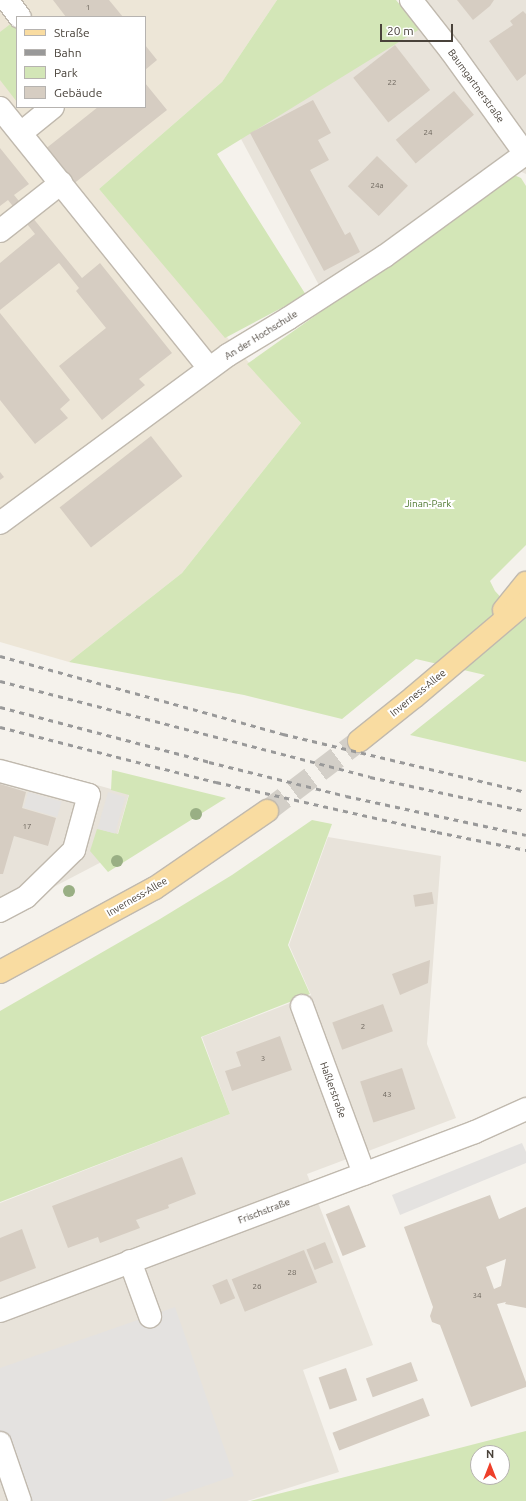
<!DOCTYPE html>
<html>
<head>
<meta charset="utf-8">
<style>
  body { margin:0 }
  #map { position:relative; width:526px; height:1501px; overflow:hidden; background:#f5f2ec; font-family:Ubuntu,sans-serif }
  div>[style] { position:absolute }
  .residential>* { inset:0; background:#e8e3da }
  .education>* { inset:0; background:#ede6d7 }
  .green>* { inset:0; background:#d3e6b7 }
  .parking>* { inset:0; background:#e4e2e0; transform-origin:0 0 }
  .building>* { inset:0; background:#d6cdc2; transform-origin:0 0 }
  .major-tunnel>* { height:22px; margin-top:-11px; transform-origin:0; background:repeating-linear-gradient(90deg,#d3cfc8 0 22px,transparent 0 33px) }
  .roads { filter:drop-shadow(1px 0 #c0b9ae) drop-shadow(-1px 0 #c0b9ae) drop-shadow(0 1px #c0b9ae) drop-shadow(0 -1px #c0b9ae) }
  .minor>* { height:22px; margin:-11px; padding:0 11px; transform-origin:11px; border-radius:11px; background:#fff }
  .major>* { height:22px; margin:-11px; padding:0 11px; transform-origin:11px; border-radius:11px; background:#f9dca1 }
  .rail>* { height:3px; margin-top:-1.5px; transform-origin:0; background:repeating-linear-gradient(90deg,#999 0 5px,transparent 0 10px) }
  .trees>* { width:12px; height:12px; margin:-6px; border-radius:50%; background:#99af84 }
  span { translate:-50% -50%; white-space:nowrap; text-align:center; line-height:1.15; -webkit-text-stroke:4px #fff; paint-order:stroke }
  .number-label { font-size:8px; color:#6c655c }
  .number-label span { -webkit-text-stroke-width:0 }
  .street-label { font-size:10px; color:#49423a }
  .park-label { font-size:10px; color:#4e782f }
  .legend { position:absolute; left:16px; top:16px; width:130px; height:92px; box-sizing:border-box; background:#fff; border:1px solid #b6b3b0; margin:0; padding:5px 7px; list-style:none; font-size:12px; color:#49423a }
  .legend li { display:flex; align-items:center; gap:8px; height:20px }
  .legend b { width:20px; border:1px solid #b6b3b0 }
  .north { position:absolute; left:470px; top:1445px; width:40px; height:40px; box-sizing:border-box; background:#fff; border:1px solid #b6b3b0; border-radius:50%; rotate:0deg; font-size:11px; font-weight:700; line-height:16px; text-align:center; color:#49423a }
  .north::after { content:''; display:block; margin:auto; width:14px; height:18px; background:#ee3f2a; clip-path:polygon(50% 0,100% 100%,50% 72%,0 100%) }
  .scale { position:absolute; left:380px; top:24px; width:73px; height:18px; box-sizing:border-box; border:2px solid #49423a; border-top:0; padding-left:5px; font-size:12px; line-height:14px; white-space:nowrap; color:#49423a; -webkit-text-stroke:3px #fff; paint-order:stroke }
</style>
</head>
<body>
<div id="map">
  <div class="residential">
    <i style="clip-path:polygon(405px 0,526px 0,526px 174px,515px 169px,321px 289px,232px 122px)"></i>
    <i style="clip-path:polygon(0 758px,129px 794px,111px 857px,0 915px)"></i>
    <i style="clip-path:polygon(328px 837px,441px 856px,427px 1044px,456px 1118px,307px 1174px,373px 1345px,303px 1370px,339px 1472px,247px 1501px,0 1501px,0 1203px,230px 1114px,202px 1037px,311px 995px,289px 945px)"></i>
  </div>
  <div class="education">
    <i style="clip-path:polygon(evenodd,0 0,277px 0,222px 82px,99px 189px,301px 423px,182px 573px,69px 662px,0 642px,0 0,17px 17px,145px 17px,145px 107px,17px 107px,17px 17px)"></i>
  </div>
  <div class="green">
    <i style="clip-path:polygon(277px 0,396px 0,420px 29px,217px 154px,306px 295px,225px 338px,99px 189px,222px 82px)"></i>
    <i style="clip-path:polygon(17px 19px,17px 102px,0 80px,0 32px)"></i>
    <i style="clip-path:polygon(514px 175px,521px 178px,526px 186px,526px 545px,490px 581px,495px 591px,507px 604px,526px 619px,526px 762px,410px 735px,485px 675px,416px 659px,342px 719px,244px 695px,69px 662px,182px 573px,301px 423px,247px 364px)"></i>
    <i style="clip-path:polygon(112px 770px,226px 798px,108px 872px,90px 851px,97px 829px,118px 834px,129px 795px,111px 790px)"></i>
    <i style="clip-path:polygon(312px 820px,332px 824px,288px 945px,310px 994px,201px 1037px,230px 1114px,0 1202px,0 1011px,160px 919px,232px 875px)"></i>
    <i style="clip-path:polygon(evenodd,526px 1431px,526px 1501px,250px 1501px,440px 1453px,526px 1431px,478px 1453px,502px 1453px,502px 1477px,478px 1477px,478px 1453px)"></i>
  </div>
  <div class="parking">
    <i style="left:28px;top:792px;width:35px;height:16px;rotate:16deg"></i>
    <i style="left:108px;top:792px;width:18px;height:38px;rotate:16deg"></i>
    <i style="clip-path:polygon(522px 1143px,526px 1152px,526px 1163px,400px 1215px,392px 1195px)"></i>
    <i style="clip-path:polygon(175px 1307px,234px 1476px,161px 1501px,14px 1501px,0 1462px,0 1368px)"></i>
  </div>
  <div class="building">
    <i style="clip-path:polygon(53px 0,109px 0,123px 17px,66px 17px)"></i>
    <i style="clip-path:polygon(457px 0,494px 0,490px 6px,473px 20px)"></i>
    <i style="clip-path:polygon(523px 11px,526px 14px,526px 74px,517px 81px,489px 41px,513px 25px,510px 21px)"></i>
    <i style="clip-path:polygon(145px 45px,157px 60px,145px 70px)"></i>
    <i style="left:395px;top:45px;width:57px;height:53px;rotate:52deg"></i>
    <i style="clip-path:polygon(145px 83px,167px 110px,72px 185px,44px 150px,98px 107px,145px 107px)"></i>
    <i style="left:454px;top:91px;width:31px;height:76px;rotate:50deg"></i>
    <i style="clip-path:polygon(313px 100px,331px 133px,318px 140px,329px 160px,310px 170px,345px 235px,350px 232px,360px 252px,324px 271px,250px 133px)"></i>
    <i style="clip-path:polygon(0 148px,29px 184px,14px 195px,82px 278px,100px 263px,172px 353px,139px 379px,145px 385px,102px 420px,59px 366px,106px 328px,76px 291px,79px 288px,59px 263px,0 310px,0 263px,35px 234px,8px 200px,0 206px)"></i>
    <i style="left:377px;top:156px;width:43px;height:42px;rotate:44deg"></i>
    <i style="clip-path:polygon(0 313px,70px 400px,60px 409px,68px 418px,35px 444px,0 400px)"></i>
    <i style="left:151px;top:436px;width:51px;height:116px;rotate:52deg"></i>
    <i style="clip-path:polygon(0 472px,4px 477px,0 480px)"></i>
    <i style="clip-path:polygon(0 784px,26px 792px,22px 808px,56px 818px,48px 846px,14px 836px,3px 874px,0 874px)"></i>
    <i style="left:432px;top:892px;width:12px;height:19px;rotate:81deg"></i>
    <i style="clip-path:polygon(430px 960px,428px 983px,400px 995px,392px 974px)"></i>
    <i style="left:383px;top:1004px;width:29px;height:54px;rotate:70deg"></i>
    <i style="clip-path:polygon(280px 1036px,292px 1070px,232px 1091px,225px 1071px,241px 1066px,236px 1052px)"></i>
    <i style="left:402px;top:1068px;width:43px;height:44px;rotate:72deg"></i>
    <i style="clip-path:polygon(182px 1157px,196px 1194px,168px 1205px,169px 1208px,136px 1220px,140px 1228px,100px 1243px,98px 1237px,68px 1248px,52px 1206px)"></i>
    <i style="clip-path:polygon(evenodd,490px 1195px,499px 1219px,526px 1207px,526px 1308px,505px 1304px,506px 1302px,497px 1304px,526px 1382px,526px 1387px,471px 1407px,440px 1325px,432px 1322px,430px 1316px,433px 1307px,404px 1227px,490px 1195px,506px 1259px,501px 1286px,494px 1289px,486px 1267px,506px 1259px)"></i>
    <i style="left:349px;top:1205px;width:45px;height:25px;rotate:68deg"></i>
    <i style="clip-path:polygon(22px 1229px,36px 1268px,0 1282px,0 1238px)"></i>
    <i style="left:325px;top:1242px;width:22px;height:20px;rotate:68deg"></i>
    <i style="left:304px;top:1250px;width:35px;height:78px;rotate:68deg"></i>
    <i style="left:227px;top:1279px;width:21px;height:16px;rotate:67deg"></i>
    <i style="left:411px;top:1362px;width:20px;height:48px;rotate:70deg"></i>
    <i style="left:346px;top:1368px;width:34px;height:29px;rotate:71deg"></i>
    <i style="left:423px;top:1398px;width:19px;height:97px;rotate:69deg"></i>
  </div>
  <div class="major-tunnel">
    <i style="left:267px;top:811px;width:116px;rotate:-37.3deg"></i>
  </div>
  <div class="roads">
    <div class="minor">
      <i style="left:7px;top:0;width:21px;rotate:53deg"></i>
      <i style="left:411px;top:0;width:65px;rotate:51.9deg"></i>
      <i style="left:451px;top:51px;width:128px;rotate:54.2deg"></i>
      <i style="left:0;top:108px;width:334px;rotate:51.2deg"></i>
      <i style="left:21px;top:133px;width:41px;rotate:-39.1deg"></i>
      <i style="left:0;top:231px;width:78px;rotate:-38.2deg"></i>
      <i style="left:0;top:523px;width:283px;rotate:-36.4deg"></i>
      <i style="left:228px;top:355px;width:71px;rotate:-31.2deg"></i>
      <i style="left:289px;top:318px;width:114px;rotate:-32.9deg"></i>
      <i style="left:385px;top:256px;width:173px;rotate:-36.1deg"></i>
      <i style="left:0;top:771px;width:92px;rotate:15.1deg"></i>
      <i style="left:89px;top:795px;width:57px;rotate:105.3deg"></i>
      <i style="left:74px;top:850px;width:67px;rotate:135.6deg"></i>
      <i style="left:26px;top:897px;width:30px;rotate:152deg"></i>
      <i style="left:302px;top:1006px;width:179px;rotate:69.7deg"></i>
      <i style="left:130px;top:1261px;width:59px;rotate:70deg"></i>
      <i style="left:0;top:1311px;width:508px;rotate:-20.65deg"></i>
      <i style="left:475px;top:1132px;width:56px;rotate:-24.3deg"></i>
      <i style="left:0;top:1443px;width:61px;rotate:71deg"></i>
    </div>
    <div class="major">
      <i style="left:504px;top:610px;width:35px;rotate:-51deg"></i>
      <i style="left:359px;top:741px;width:70px;rotate:-38.7deg"></i>
      <i style="left:414px;top:697px;width:147px;rotate:-40.3deg"></i>
      <i style="left:0;top:972px;width:176px;rotate:-28.5deg"></i>
      <i style="left:155px;top:888px;width:136px;rotate:-34.5deg"></i>
    </div>
  </div>
  <div class="rail">
    <i style="left:0;top:656px;width:294px;rotate:15.4deg"></i>
    <i style="left:283px;top:734px;width:250px;rotate:13.4deg"></i>
    <i style="left:0;top:681px;width:382px;rotate:14.5deg"></i>
    <i style="left:370px;top:777px;width:160px;rotate:12.3deg"></i>
    <i style="left:0;top:707px;width:216px;rotate:14.7deg"></i>
    <i style="left:209px;top:762px;width:141px;rotate:13.9deg"></i>
    <i style="left:346px;top:796px;width:184px;rotate:12.2deg"></i>
    <i style="left:0;top:727px;width:223px;rotate:14.3deg"></i>
    <i style="left:216px;top:782px;width:227px;rotate:12.7deg"></i>
    <i style="left:437px;top:832px;width:91px;rotate:11.4deg"></i>
  </div>
  <div class="trees">
    <i style="left:196px;top:814px"></i>
    <i style="left:117px;top:861px"></i>
    <i style="left:69px;top:891px"></i>
  </div>
  <div class="number-label">
    <span style="left:88px;top:8px">1</span>
    <span style="left:392px;top:83px">22</span>
    <span style="left:428px;top:133px">24</span>
    <span style="left:377px;top:186px">24a</span>
    <span style="left:27px;top:827px">17</span>
    <span style="left:363px;top:1027px">2</span>
    <span style="left:263px;top:1059px">3</span>
    <span style="left:387px;top:1095px">43</span>
    <span style="left:292px;top:1273px">28</span>
    <span style="left:257px;top:1287px">26</span>
    <span style="left:477px;top:1296px">34</span>
  </div>
  <div class="street-label">
    <span style="left:476px;top:86px;rotate:54deg">Baumgartnerstraße</span>
    <span style="left:261px;top:335px;rotate:-32deg">An der Hochschule</span>
    <span style="left:418px;top:693px;rotate:-39deg">Inverness-Allee</span>
    <span style="left:137px;top:897px;rotate:-30deg">Inverness-Allee</span>
    <span style="left:333px;top:1090px;rotate:70deg">Haßlerstraße</span>
    <span style="left:264px;top:1211px;rotate:-21deg">Frischstraße</span>
  </div>
  <div class="park-label">
    <span style="left:428px;top:504px">Jinan-Park</span>
  </div>
  <ul class="legend">
  <li><b style="height:5px;background:#f9dca1"></b>Straße</li>
  <li><b style="height:5px;background:#999"></b>Bahn</li>
  <li><b style="height:11px;background:#d3e6b7"></b>Park</li>
  <li><b style="height:11px;background:#d6cdc2"></b>Gebäude</li>
  </ul>
  <div class="north">N</div>
  <div class="scale">20 m</div>
</div>
</body>
</html>
